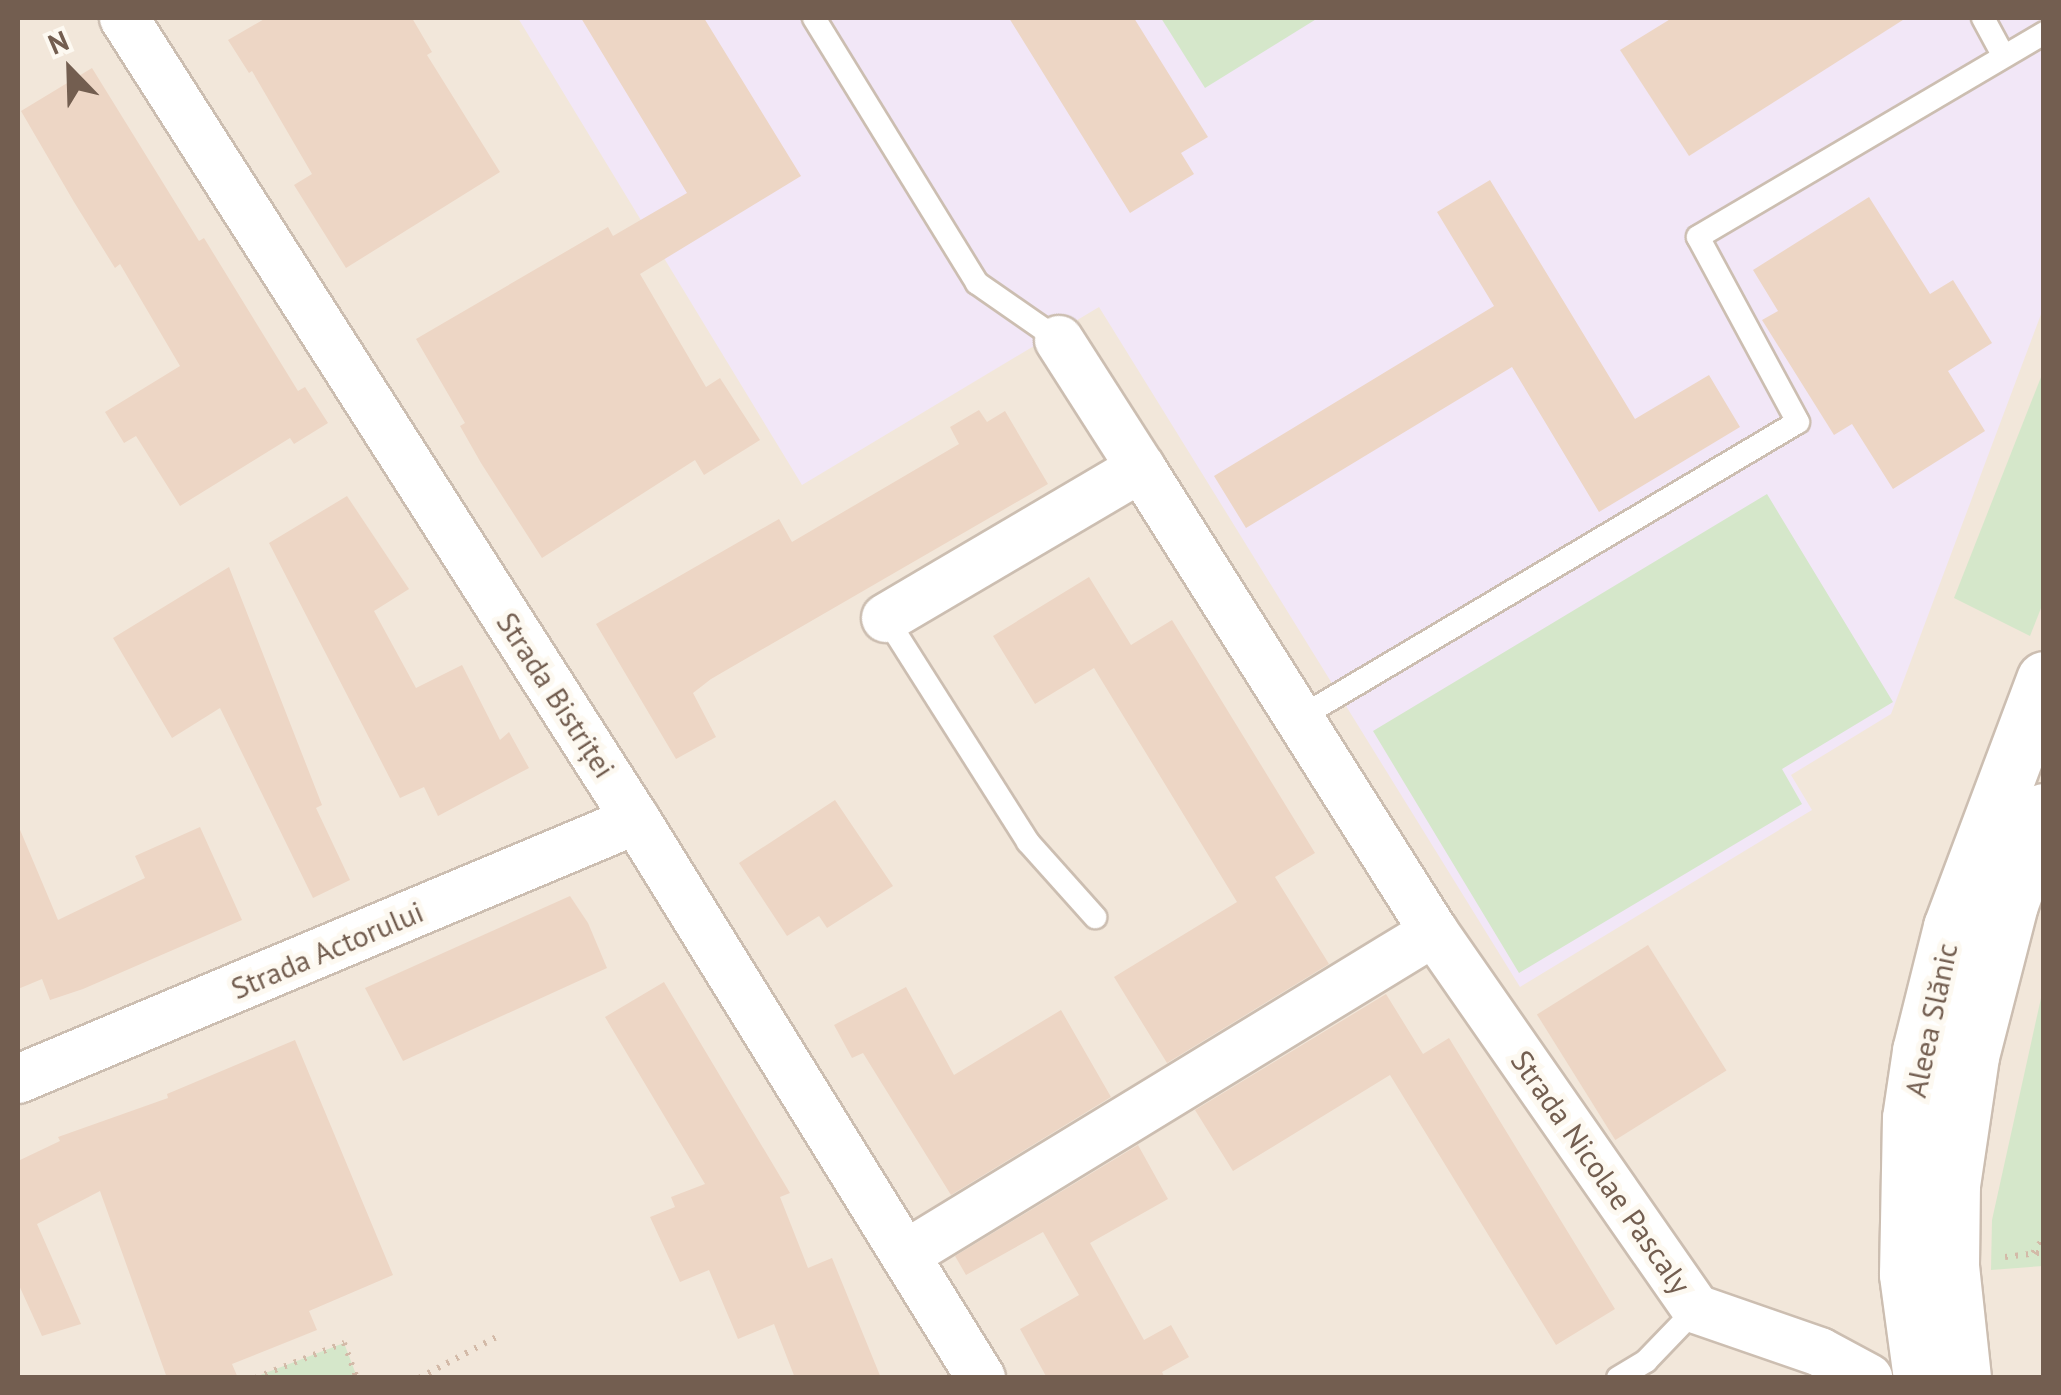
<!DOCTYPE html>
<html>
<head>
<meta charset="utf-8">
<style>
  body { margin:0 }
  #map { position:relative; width:2061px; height:1395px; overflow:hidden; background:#fbf5eb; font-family:"PT Sans",sans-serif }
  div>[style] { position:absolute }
  .residential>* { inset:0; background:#f2e7da; transform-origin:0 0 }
  .education>* { inset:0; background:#f2e7f7 }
  .green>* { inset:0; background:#d5e7ca }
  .building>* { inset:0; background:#edd6c5; transform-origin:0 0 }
  .path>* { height:6px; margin-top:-3px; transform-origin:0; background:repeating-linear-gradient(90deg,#d3baa8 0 2.5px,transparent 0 10.5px) }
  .roads { filter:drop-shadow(2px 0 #ccbeb1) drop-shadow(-2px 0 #ccbeb1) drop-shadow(0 2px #ccbeb1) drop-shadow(0 -2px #ccbeb1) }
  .service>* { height:22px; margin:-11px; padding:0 11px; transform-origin:11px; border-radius:11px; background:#fff }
  .minor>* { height:48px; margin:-24px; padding:0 24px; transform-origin:24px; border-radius:24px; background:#fff }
  .secondary>* { height:55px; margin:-27.5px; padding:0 27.5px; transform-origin:27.5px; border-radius:27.5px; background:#fff }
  span { translate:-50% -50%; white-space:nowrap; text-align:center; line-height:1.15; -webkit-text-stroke:10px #fdf9f1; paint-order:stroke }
  .street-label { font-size:30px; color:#735e50 }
  .frame { position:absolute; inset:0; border:20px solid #735e50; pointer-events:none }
  .north { position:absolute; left:20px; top:20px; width:100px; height:100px; -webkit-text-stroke:8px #fdf9f1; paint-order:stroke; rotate:337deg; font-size:28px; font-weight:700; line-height:40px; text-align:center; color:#735e50 }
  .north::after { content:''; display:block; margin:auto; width:35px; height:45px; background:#735e50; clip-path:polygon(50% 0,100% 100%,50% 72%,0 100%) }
</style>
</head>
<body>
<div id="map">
  <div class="residential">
    <i style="left:18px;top:18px;width:2025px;height:1359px"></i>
  </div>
  <div class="education">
    <i style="clip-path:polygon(518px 18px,2043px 18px,2043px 309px,1891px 714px,1791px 775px,1812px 810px,1520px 987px,1099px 307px,802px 485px)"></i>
  </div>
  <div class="green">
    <i style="clip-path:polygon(1161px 18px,1318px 18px,1205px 88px)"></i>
    <i style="clip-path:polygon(2043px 372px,2043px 603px,2030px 636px,1954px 598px)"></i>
    <i style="clip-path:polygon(1767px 494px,1893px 702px,1782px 769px,1802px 804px,1519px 973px,1373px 731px)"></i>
    <i style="clip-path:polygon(2043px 989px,2043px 1266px,1991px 1270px,1992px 1220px)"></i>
    <i style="clip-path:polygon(344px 1343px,357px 1377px,255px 1377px)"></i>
  </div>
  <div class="building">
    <i style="clip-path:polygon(266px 18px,412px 18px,432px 52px,427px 55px,500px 172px,346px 268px,294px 185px,312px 174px,252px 71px,249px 73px,228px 40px)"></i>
    <i style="clip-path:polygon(581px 18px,704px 18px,801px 176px,640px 274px,706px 387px,720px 378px,760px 440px,704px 475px,695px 460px,542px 558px,481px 463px,460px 426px,465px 423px,416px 339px,608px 227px,613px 236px,687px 193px)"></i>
    <i style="clip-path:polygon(1009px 18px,1134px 18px,1208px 137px,1181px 153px,1194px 174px,1130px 213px)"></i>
    <i style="clip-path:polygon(1672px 18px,1906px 18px,1689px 156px,1620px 50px)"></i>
    <i style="clip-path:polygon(92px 68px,199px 241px,204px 238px,298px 391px,305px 387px,328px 423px,294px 444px,290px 438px,180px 506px,136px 436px,124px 443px,105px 412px,180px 366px,120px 264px,115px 268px,74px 202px,21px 111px)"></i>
    <i style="clip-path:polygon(1490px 180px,1635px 419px,1709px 375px,1740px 427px,1599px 512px,1512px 367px,1246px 528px,1214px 476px,1494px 306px,1437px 212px)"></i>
    <i style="clip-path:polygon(1869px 197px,1930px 294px,1953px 280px,1992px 343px,1948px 371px,1985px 431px,1893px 489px,1852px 424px,1834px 435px,1762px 320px,1778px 311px,1753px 270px)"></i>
    <i style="clip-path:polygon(979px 410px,987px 422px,1005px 411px,1048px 484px,711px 679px,693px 693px,716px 737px,676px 759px,596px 624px,779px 519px,792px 542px,959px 444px,950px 427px)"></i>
    <i style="clip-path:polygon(347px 496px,409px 589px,374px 611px,416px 688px,462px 665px,500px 740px,509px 732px,529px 768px,438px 816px,424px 787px,400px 798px,269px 543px)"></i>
    <i style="clip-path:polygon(229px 567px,322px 805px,316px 808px,350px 880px,313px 898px,220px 708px,172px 738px,113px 638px)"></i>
    <i style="clip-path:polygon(1089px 577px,1131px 645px,1172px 620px,1315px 853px,1275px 877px,1329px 964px,1167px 1063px,1114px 977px,1237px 902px,1094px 668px,1035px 704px,993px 636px)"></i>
    <i style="clip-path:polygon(835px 800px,893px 886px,827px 928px,819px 916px,787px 936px,739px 863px)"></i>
    <i style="clip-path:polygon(18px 825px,58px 920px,145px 878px,135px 856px,200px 827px,242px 920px,83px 989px,50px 1000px,42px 979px,18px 989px)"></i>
    <i style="clip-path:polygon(570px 896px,588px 923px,607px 968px,403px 1061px,365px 988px)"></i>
    <i style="left:1648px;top:945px;width:148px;height:131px;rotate:58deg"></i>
    <i style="clip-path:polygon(664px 982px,790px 1193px,780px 1197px,808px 1268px,832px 1258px,881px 1378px,795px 1378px,774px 1324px,738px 1339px,709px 1270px,680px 1282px,650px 1217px,675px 1207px,671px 1197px,705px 1184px,605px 1017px)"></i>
    <i style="clip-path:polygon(906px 987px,954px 1075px,1061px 1010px,1111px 1097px,951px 1195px,863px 1053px,852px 1058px,834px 1025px)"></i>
    <i style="clip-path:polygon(1386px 994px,1423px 1054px,1449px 1038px,1615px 1309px,1556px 1345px,1390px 1075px,1233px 1171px,1195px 1110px)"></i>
    <i style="clip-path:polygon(295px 1040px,393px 1275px,309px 1311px,317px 1330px,232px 1364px,238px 1378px,167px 1378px,100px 1191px,37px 1224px,81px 1324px,42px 1336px,18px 1283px,18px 1161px,60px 1141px,58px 1137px,168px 1098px,167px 1094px)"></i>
    <i style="clip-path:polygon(1138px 1145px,1168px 1199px,1090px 1243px,1144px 1340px,1171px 1325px,1189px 1357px,1162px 1372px,1165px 1378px,1047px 1378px,1020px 1329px,1079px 1295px,1043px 1232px,966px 1275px,955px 1256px)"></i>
  </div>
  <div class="path">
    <i style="left:2033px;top:1253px;width:19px;rotate:-55deg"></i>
    <i style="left:2005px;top:1257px;width:39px;rotate:-7deg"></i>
    <i style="left:255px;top:1378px;width:96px;rotate:-21.5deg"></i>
    <i style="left:344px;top:1343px;width:37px;rotate:70deg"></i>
    <i style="left:419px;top:1378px;width:94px;rotate:-27.9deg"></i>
  </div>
  <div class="roads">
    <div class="service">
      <i style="left:814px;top:18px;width:311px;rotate:58.4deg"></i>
      <i style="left:977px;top:283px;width:100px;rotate:34.8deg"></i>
      <i style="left:1983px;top:18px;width:42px;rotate:61.6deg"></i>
      <i style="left:886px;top:618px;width:265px;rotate:57.6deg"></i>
      <i style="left:1028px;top:842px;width:101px;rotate:48.2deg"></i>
      <i style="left:1299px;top:718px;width:580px;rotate:-30.68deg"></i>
      <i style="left:1798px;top:422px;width:210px;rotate:-118.4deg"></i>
      <i style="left:1698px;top:237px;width:402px;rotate:-30.5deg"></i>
      <i style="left:1618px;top:1378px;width:33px;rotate:-31deg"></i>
      <i style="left:1646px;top:1361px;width:72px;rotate:-46.1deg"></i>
    </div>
    <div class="minor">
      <i style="left:124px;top:18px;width:951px;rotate:57.45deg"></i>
      <i style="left:636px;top:820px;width:656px;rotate:58.27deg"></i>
      <i style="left:1059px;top:340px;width:152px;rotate:57.4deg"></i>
      <i style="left:886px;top:618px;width:296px;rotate:-30.5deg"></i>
      <i style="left:1141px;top:468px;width:549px;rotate:57.73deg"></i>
      <i style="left:1434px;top:932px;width:459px;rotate:55.2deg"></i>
      <i style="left:1696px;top:1309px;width:131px;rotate:19.1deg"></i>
      <i style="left:1820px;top:1352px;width:55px;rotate:28.4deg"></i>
      <i style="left:18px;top:1079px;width:670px;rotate:-22.74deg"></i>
      <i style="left:905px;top:1255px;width:620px;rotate:-31.41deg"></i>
    </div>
    <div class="secondary">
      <i style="left:1921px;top:1378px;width:105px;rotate:-97.7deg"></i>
      <i style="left:1907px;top:1274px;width:156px;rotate:-88.9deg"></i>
      <i style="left:1910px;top:1118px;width:68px;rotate:-81.5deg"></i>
      <i style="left:1920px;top:1051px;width:128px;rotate:-76deg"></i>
      <i style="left:1951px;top:927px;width:265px;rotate:-69.4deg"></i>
      <i style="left:1963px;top:1378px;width:114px;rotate:-96.1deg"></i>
      <i style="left:1951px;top:1265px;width:80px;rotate:-89.3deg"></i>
      <i style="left:1952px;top:1185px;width:130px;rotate:-81.6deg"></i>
      <i style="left:1971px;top:1056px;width:157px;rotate:-75.6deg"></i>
      <i style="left:2010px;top:904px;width:99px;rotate:-69.9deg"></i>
    </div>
  </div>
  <div class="street-label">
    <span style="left:556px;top:695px;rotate:57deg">Strada Bistriței</span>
    <span style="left:327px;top:950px;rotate:-23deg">Strada Actorului</span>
    <span style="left:1931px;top:1020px;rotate:-78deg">Aleea Slănic</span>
    <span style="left:1601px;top:1172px;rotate:55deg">Strada Nicolae Pascaly</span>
  </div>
  <div class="frame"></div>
  <div class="north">N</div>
</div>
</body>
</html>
